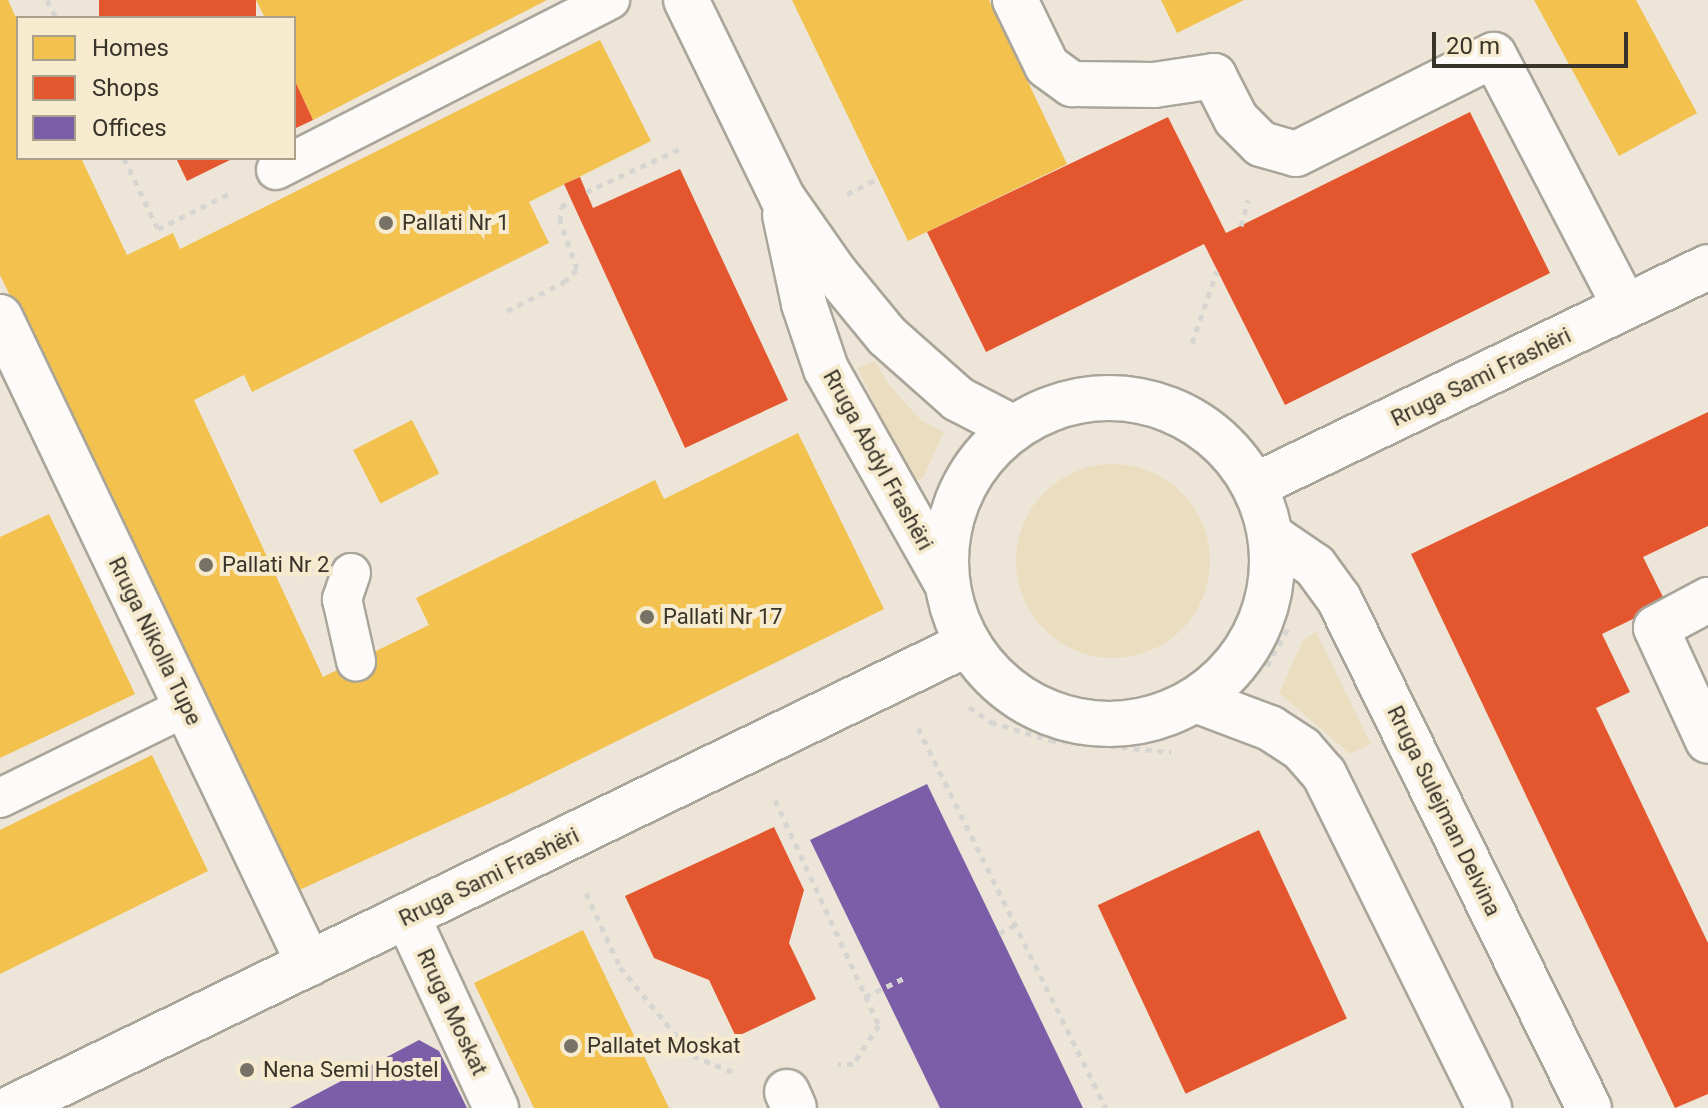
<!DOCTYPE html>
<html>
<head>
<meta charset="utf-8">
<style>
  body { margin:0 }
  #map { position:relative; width:1708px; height:1108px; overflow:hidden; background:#ede6d8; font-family:Roboto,sans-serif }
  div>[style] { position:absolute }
  .green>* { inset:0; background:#ebdec0 }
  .round { border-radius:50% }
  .homes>* { inset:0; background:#f2c14e; transform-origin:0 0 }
  .shops>* { inset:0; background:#e4572e; transform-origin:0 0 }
  .offices>* { inset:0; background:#7b5ea7 }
  .path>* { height:5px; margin-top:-2.5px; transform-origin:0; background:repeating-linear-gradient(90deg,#d7d5d1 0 6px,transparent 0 12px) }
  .roads { filter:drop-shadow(2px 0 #aaa599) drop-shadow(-2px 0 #aaa599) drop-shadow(0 2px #aaa599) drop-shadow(0 -2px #aaa599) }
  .lane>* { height:38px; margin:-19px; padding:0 19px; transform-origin:19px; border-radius:19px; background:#fcfbf9 }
  .street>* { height:44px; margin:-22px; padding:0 22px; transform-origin:22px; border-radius:22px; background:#fcfbf9 }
  .secondary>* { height:44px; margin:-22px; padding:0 22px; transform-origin:22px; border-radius:22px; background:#fcfbf9 }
  .secondary>.ring { margin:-22px; padding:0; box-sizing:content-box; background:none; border:44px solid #fcfbf9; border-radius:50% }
  .dots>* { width:22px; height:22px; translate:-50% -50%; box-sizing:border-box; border:4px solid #f6eacf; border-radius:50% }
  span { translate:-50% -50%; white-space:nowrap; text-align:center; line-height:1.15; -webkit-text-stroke:8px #f6eacf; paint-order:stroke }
  .poi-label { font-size:22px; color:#383429 }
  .left { translate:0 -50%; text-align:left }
  .street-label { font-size:22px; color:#383429 }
  .legend { position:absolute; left:16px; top:16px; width:280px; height:144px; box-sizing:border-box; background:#f6eacf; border:2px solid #aaa18d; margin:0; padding:10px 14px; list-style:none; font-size:24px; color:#383429 }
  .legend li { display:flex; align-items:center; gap:16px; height:40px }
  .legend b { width:40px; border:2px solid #aaa18d }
  .scale { position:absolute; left:1432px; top:32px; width:196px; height:36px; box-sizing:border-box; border:4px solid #383429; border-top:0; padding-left:10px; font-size:24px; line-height:28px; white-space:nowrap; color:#383429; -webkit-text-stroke:6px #f6eacf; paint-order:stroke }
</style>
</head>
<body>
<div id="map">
  <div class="green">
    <i style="clip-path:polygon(875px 361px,888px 384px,922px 421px,944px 432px,923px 478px,915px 481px,908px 473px,857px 368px)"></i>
    <i class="round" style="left:1016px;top:464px;width:194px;height:194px"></i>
    <i style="clip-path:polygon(1316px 632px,1371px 744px,1350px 754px,1279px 693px,1303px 640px)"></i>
  </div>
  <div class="homes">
    <i style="clip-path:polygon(0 0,8px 0,18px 22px,18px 158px,81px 158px,127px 255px,173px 233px,180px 249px,600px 40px,651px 141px,529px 202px,549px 243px,252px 392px,244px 375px,194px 400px,323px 677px,429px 625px,416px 598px,655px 480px,664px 499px,798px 433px,884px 609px,512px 793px,297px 891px,0 275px)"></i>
    <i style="clip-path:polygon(256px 0,547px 0,313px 120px,294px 79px,294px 18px,265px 18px)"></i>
    <i style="clip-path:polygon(792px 0,989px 0,1067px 164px,908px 241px)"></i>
    <i style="clip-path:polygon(1161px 0,1244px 0,1177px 33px)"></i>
    <i style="clip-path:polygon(1534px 0,1636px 0,1697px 113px,1619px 156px)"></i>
    <i style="left:412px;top:420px;width:60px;height:66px;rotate:63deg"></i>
    <i style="clip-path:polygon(49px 514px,135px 694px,0 758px,0 537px)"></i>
    <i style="clip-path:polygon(152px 755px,208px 871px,0 974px,0 830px)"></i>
    <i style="clip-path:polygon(583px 930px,669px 1108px,534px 1108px,474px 983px)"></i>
  </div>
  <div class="shops">
    <i style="left:99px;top:0;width:157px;height:20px"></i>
    <i style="clip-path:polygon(294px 79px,313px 120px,294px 129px)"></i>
    <i style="clip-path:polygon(1470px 112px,1550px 273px,1285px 405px,1204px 244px,986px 352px,927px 232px,1168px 117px,1226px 233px)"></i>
    <i style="clip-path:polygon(176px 158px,234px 158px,187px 181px)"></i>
    <i style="clip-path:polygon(680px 169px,788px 400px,685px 448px,564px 184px,580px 177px,593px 208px)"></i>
    <i style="clip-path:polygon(1708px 412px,1708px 526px,1643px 557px,1666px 603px,1602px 634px,1630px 692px,1596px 708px,1708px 943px,1708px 1094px,1675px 1108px,1411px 554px)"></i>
    <i style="clip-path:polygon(774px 827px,804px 890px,789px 943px,816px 999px,736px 1037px,709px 980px,654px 958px,625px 896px)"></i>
    <i style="left:1259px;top:830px;width:208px;height:178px;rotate:65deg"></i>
  </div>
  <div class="offices">
    <i style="clip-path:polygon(927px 784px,999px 933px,1083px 1108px,940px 1108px,810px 840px)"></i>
    <i style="clip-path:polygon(419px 1040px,439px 1051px,467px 1108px,290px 1108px)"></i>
  </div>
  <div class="path">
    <i style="left:47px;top:0;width:20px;rotate:63deg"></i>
    <i style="left:124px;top:158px;width:79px;rotate:64.4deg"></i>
    <i style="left:158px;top:229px;width:80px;rotate:-26.6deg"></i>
    <i style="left:586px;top:192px;width:108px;rotate:-24.7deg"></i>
    <i style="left:847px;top:194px;width:34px;rotate:-26deg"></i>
    <i style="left:1241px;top:226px;width:27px;rotate:-75deg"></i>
    <i style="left:507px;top:311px;width:64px;rotate:-27deg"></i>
    <i style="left:564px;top:282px;width:18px;rotate:-45deg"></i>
    <i style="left:577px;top:269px;width:51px;rotate:-109.5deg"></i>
    <i style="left:560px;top:221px;width:14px;rotate:-86deg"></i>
    <i style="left:561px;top:207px;width:11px;rotate:-34deg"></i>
    <i style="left:1192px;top:343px;width:76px;rotate:-70.9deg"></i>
    <i style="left:1267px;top:666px;width:46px;rotate:-61.2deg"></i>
    <i style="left:969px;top:707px;width:27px;rotate:34deg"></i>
    <i style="left:991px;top:722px;width:62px;rotate:17deg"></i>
    <i style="left:1050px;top:740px;width:122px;rotate:5.7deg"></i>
    <i style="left:918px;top:728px;width:424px;rotate:63.7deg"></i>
    <i style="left:775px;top:800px;width:248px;rotate:65.2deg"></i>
    <i style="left:879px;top:1025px;width:47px;rotate:123.7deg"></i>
    <i style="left:853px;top:1064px;width:15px;rotate:180deg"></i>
    <i style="left:586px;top:893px;width:81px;rotate:65.3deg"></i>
    <i style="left:620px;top:967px;width:115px;rotate:50.6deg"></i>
    <i style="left:693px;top:1056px;width:45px;rotate:22deg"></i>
    <i style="left:999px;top:933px;width:21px;rotate:-25deg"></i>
    <i style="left:865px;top:997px;width:43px;rotate:-26deg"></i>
  </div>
  <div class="roads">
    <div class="lane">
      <i style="left:276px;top:170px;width:375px;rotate:-27deg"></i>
      <i style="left:351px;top:573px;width:28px;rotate:109deg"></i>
      <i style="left:342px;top:599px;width:64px;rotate:77.3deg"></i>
      <i style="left:0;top:798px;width:207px;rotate:-26.1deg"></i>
    </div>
    <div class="street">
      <i style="left:1015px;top:0;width:73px;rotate:64.1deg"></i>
      <i style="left:1047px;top:66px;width:31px;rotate:36deg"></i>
      <i style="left:1072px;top:84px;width:82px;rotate:0.7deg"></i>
      <i style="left:1154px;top:85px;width:61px;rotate:-8.5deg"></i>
      <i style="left:1214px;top:76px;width:48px;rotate:62.9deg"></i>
      <i style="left:1236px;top:119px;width:35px;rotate:45deg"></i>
      <i style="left:1261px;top:144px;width:36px;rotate:16deg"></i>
      <i style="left:1296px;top:154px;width:221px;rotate:-26.6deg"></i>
      <i style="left:1494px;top:55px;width:284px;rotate:62.5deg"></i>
      <i style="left:0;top:317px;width:717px;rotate:64.47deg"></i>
      <i style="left:1708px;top:600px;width:59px;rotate:151.7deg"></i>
      <i style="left:1656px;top:628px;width:124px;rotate:65.3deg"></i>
      <i style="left:407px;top:916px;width:212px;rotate:65.1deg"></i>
      <i style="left:787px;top:1092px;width:17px;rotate:66deg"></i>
    </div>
    <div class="secondary">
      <i style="left:686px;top:0;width:219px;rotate:64deg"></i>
      <i style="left:782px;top:197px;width:94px;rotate:55deg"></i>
      <i style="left:836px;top:274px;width:80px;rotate:50.6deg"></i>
      <i style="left:887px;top:336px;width:95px;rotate:41.6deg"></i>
      <i style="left:958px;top:399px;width:63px;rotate:27.4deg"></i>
      <i style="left:785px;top:215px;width:91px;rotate:77.9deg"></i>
      <i style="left:804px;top:304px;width:69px;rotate:71.3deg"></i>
      <i style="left:826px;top:369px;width:244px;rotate:60.6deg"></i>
      <i class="ring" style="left:946px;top:398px;width:282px;height:282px"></i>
      <i style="left:1254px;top:486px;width:504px;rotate:-25.75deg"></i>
      <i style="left:1271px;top:536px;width:53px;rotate:34.3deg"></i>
      <i style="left:1315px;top:566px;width:41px;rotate:54deg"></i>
      <i style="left:1339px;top:599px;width:567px;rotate:63.84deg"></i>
      <i style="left:1198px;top:701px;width:77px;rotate:20.6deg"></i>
      <i style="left:1270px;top:728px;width:38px;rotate:33deg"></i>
      <i style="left:1302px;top:749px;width:33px;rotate:49deg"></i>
      <i style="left:1324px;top:774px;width:373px;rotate:63.7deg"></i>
      <i style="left:11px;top:1108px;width:1063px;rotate:-25.89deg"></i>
    </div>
  </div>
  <div class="dots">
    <i style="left:386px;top:223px;background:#777266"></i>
    <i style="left:206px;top:565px;background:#777266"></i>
    <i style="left:647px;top:617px;background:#777266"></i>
    <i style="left:571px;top:1046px;background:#777266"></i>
    <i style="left:247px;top:1070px;background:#777266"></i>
  </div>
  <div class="poi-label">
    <span class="left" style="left:402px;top:223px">Pallati Nr 1</span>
    <span class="left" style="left:222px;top:565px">Pallati Nr 2</span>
    <span class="left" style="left:663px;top:617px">Pallati Nr 17</span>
    <span class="left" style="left:587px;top:1046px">Pallatet Moskat</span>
    <span class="left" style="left:263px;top:1070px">Nena Semi Hostel</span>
  </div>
  <div class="street-label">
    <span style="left:1481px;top:377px;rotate:-26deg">Rruga Sami Frashëri</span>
    <span style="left:878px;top:460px;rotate:61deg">Rruga Abdyl Frashëri</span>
    <span style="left:155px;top:641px;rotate:64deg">Rruga Nikolla Tupe</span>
    <span style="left:1444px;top:811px;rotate:64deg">Rruga Sulejman Delvina</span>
    <span style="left:489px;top:877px;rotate:-26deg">Rruga Sami Frashëri</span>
    <span style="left:452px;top:1012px;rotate:65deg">Rruga Moskat</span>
  </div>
  <ul class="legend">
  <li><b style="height:22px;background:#f2c14e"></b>Homes</li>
  <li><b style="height:22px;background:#e4572e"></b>Shops</li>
  <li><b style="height:22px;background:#7b5ea7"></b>Offices</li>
  </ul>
  <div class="scale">20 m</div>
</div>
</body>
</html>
